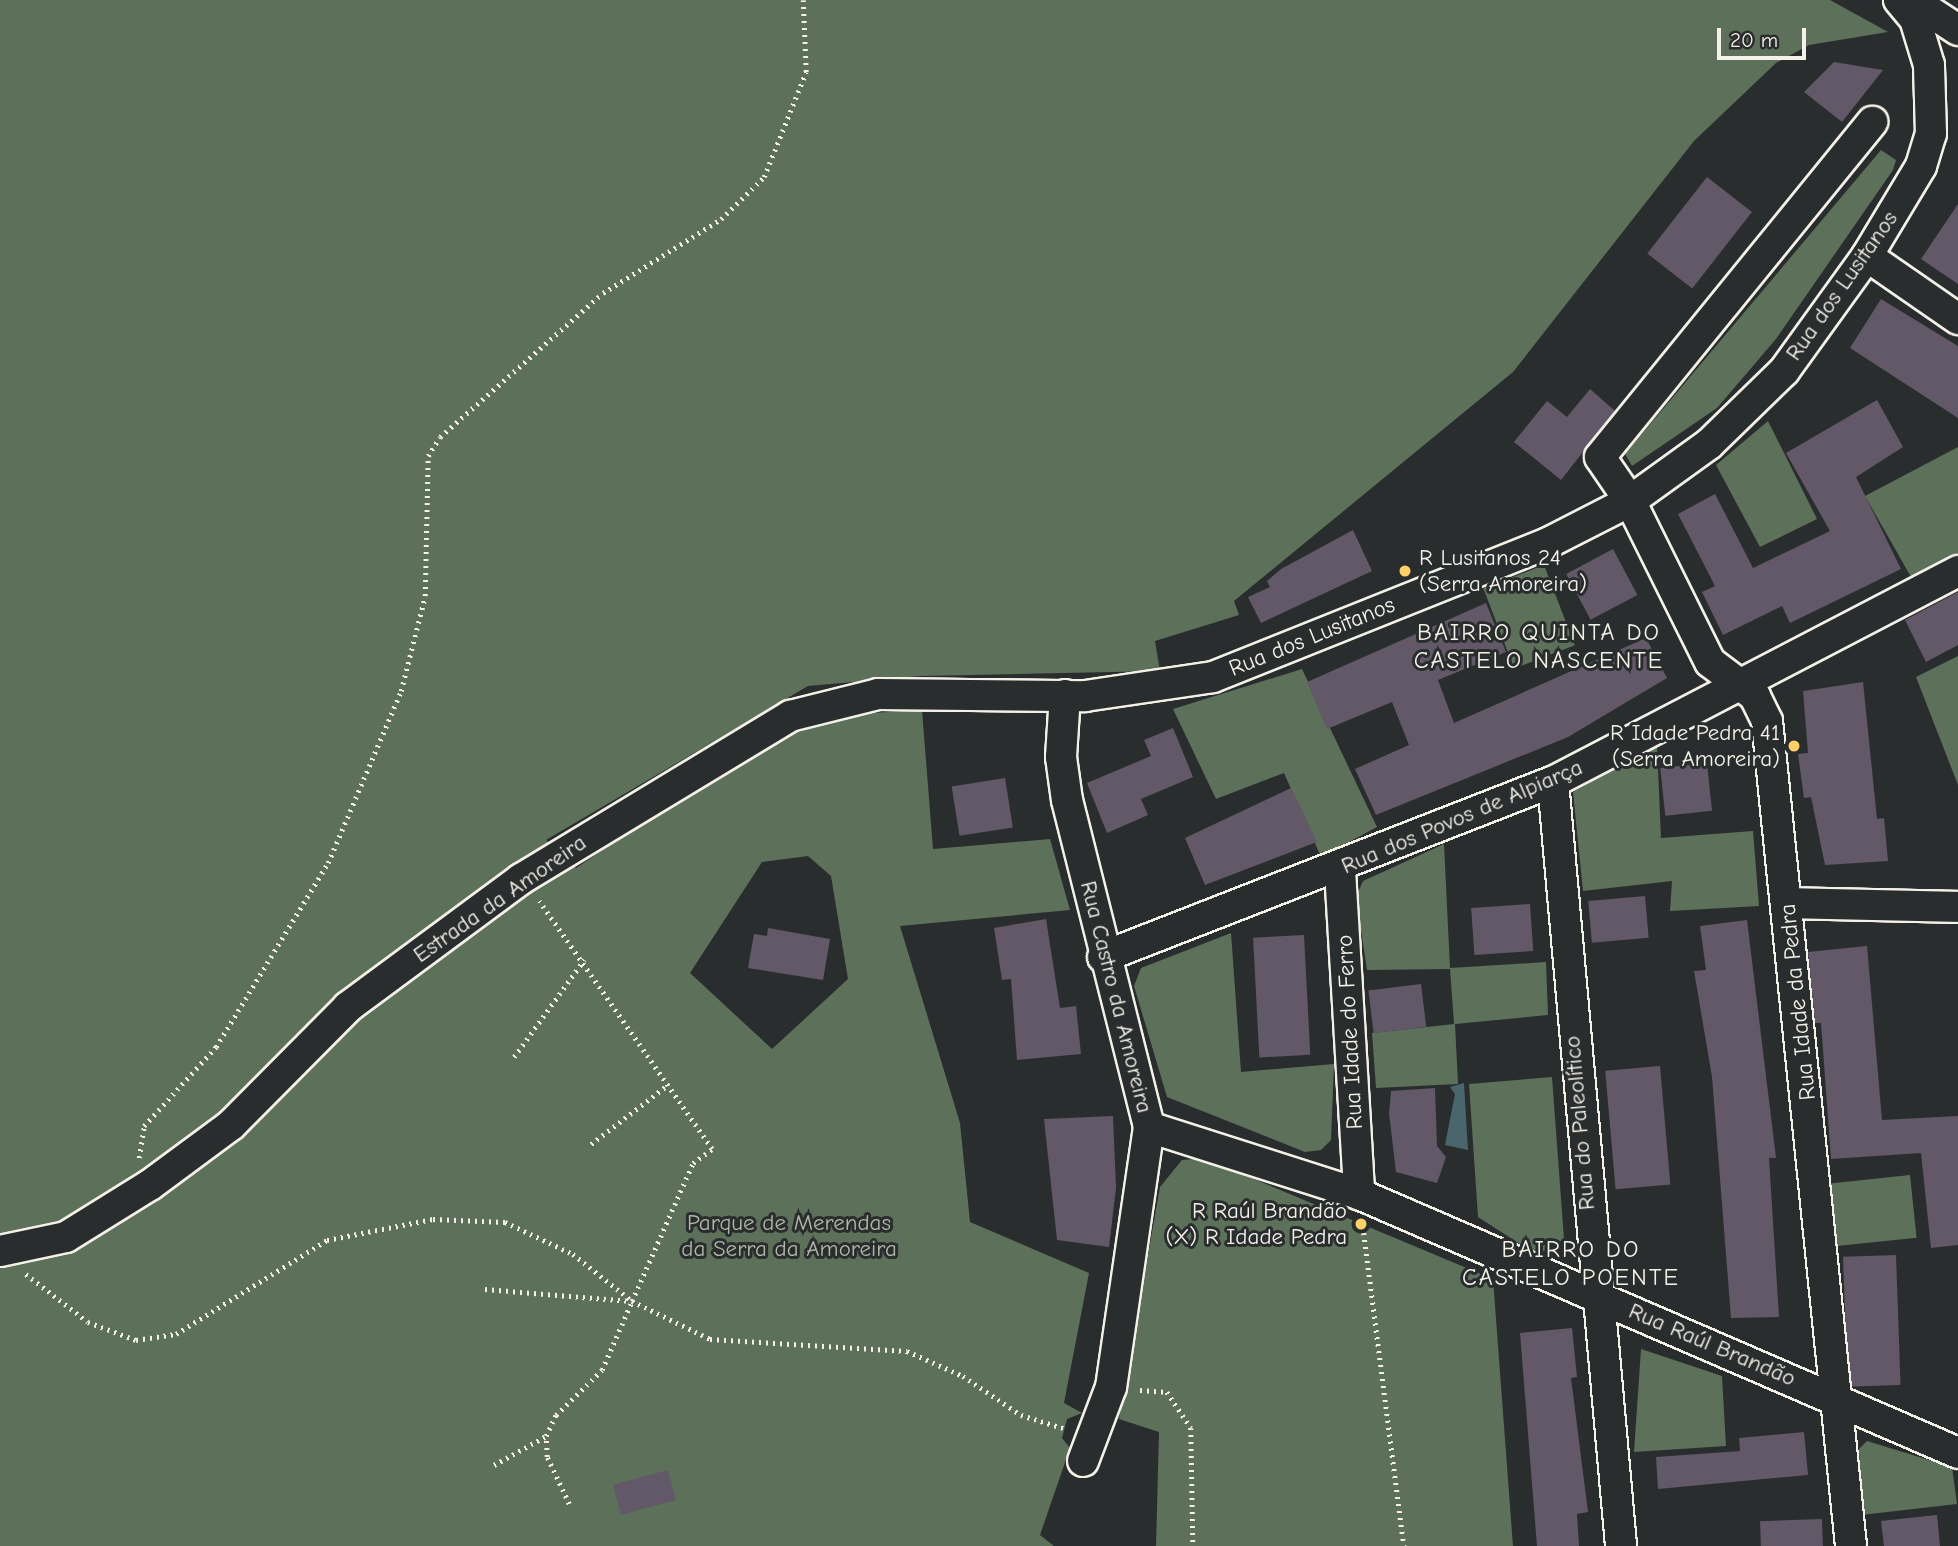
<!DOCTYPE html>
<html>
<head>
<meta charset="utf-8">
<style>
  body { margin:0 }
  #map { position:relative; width:1958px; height:1546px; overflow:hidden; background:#2a2d2e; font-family:"Comic Neue",sans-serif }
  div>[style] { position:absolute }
  .green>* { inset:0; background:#5c705a; transform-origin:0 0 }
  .water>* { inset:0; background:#49666c }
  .building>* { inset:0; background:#625868; transform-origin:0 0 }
  .path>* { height:4.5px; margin-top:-2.25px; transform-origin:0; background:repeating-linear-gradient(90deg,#f4f1e8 0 2px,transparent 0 7px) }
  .roads { filter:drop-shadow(2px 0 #f4f1e8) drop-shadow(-2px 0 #f4f1e8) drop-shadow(0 2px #f4f1e8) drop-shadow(0 -2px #f4f1e8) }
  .minor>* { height:30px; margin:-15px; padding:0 15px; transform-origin:15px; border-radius:15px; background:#2a2d2e }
  .dots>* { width:19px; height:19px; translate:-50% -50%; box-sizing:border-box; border:4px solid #2a2d2e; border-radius:50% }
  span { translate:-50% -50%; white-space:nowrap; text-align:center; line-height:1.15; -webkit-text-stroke:6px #2a2d2e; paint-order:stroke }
  .street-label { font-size:23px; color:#f4f1e8 }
  .poi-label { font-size:23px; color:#f4f1e8 }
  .left { translate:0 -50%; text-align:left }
  .right { translate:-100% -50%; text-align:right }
  .park-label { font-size:23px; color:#b0b7a8 }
  .neighbourhood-label { font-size:24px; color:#f4f1e8; letter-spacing:2px }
  .scale { position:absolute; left:1717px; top:28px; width:89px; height:32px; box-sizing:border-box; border:4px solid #f4f1e8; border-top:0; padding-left:9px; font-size:21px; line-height:24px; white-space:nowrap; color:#f4f1e8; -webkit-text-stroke:5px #2a2d2e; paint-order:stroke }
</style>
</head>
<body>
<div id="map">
  <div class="green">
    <i style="clip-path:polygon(evenodd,0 0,1830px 0,1888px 32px,1809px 45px,1776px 63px,1694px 141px,1513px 372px,1234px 601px,1239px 615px,1155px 641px,1160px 671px,921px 676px,808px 686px,546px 840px,576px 868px,760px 745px,853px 714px,922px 710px,933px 849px,1050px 839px,1070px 910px,900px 926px,960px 1123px,970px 1222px,1089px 1273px,1064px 1403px,1082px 1413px,1067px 1419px,1062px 1438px,1070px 1448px,1040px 1535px,1054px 1546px,0 1546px,0 0,808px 856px,831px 876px,848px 979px,772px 1049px,690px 973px,762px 862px,808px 856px)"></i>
    <i style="clip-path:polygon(1881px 150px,1896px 160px,1893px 170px,1776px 339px,1717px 408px,1632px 466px,1625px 454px)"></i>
    <i style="clip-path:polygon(1768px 421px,1817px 519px,1760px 547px,1716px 465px)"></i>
    <i style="clip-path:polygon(1958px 447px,1958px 553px,1911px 577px,1865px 496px)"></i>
    <i style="left:1544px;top:565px;width:86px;height:65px;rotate:69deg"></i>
    <i style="clip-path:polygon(1958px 656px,1958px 785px,1916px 677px)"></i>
    <i style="clip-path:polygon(1302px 669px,1377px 827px,1321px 857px,1284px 773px,1216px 799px,1173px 709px)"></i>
    <i style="clip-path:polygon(1657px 746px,1661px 838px,1753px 831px,1759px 906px,1670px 911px,1672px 881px,1583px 891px,1573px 792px)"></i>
    <i style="clip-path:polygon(1444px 844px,1450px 968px,1546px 962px,1548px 1015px,1455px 1024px,1458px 1084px,1376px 1088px,1372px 1033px,1454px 1024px,1450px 969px,1367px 970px,1356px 897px,1363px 881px)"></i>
    <i style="clip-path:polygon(1231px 933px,1241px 1072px,1334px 1064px,1331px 1140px,1321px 1150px,1305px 1152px,1167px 1097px,1134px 986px,1141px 968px)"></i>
    <i style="clip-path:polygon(1552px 1077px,1564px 1239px,1537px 1255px,1478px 1217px,1469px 1084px)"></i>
    <i style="clip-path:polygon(1204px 1158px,1493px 1279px,1513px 1546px,1156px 1546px,1159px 1432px,1119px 1419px,1160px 1187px,1182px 1160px)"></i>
    <i style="left:1910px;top:1175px;width:63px;height:85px;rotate:84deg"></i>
    <i style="clip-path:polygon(1641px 1349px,1722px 1376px,1726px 1446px,1634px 1452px)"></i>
    <i style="clip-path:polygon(1867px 1441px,1952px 1467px,1957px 1504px,1861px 1515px,1859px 1449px)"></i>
  </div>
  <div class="water">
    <i style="clip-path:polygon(1464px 1083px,1468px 1150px,1445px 1145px,1455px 1094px,1450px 1087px)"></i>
  </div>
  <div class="building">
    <i style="clip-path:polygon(1834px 62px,1883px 70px,1842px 122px,1804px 92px)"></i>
    <i style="left:1707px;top:177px;width:57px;height:97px;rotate:38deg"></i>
    <i style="clip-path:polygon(1958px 204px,1958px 284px,1921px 259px)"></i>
    <i style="clip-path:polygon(1881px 299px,1958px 346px,1958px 418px,1850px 348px)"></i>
    <i style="clip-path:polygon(1590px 389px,1615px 411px,1561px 480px,1514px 442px,1547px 401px,1567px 417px)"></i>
    <i style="clip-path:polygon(1877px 400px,1903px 447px,1856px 477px,1901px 569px,1790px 623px,1782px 606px,1723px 635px,1702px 592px,1715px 586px,1678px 514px,1715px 494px,1753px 568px,1830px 531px,1786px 453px)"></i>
    <i style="clip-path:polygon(1353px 530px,1372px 571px,1261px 623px,1248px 597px,1270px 587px,1267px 581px,1281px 569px)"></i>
    <i style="left:1613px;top:549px;width:52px;height:53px;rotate:62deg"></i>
    <i style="clip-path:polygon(1958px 592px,1958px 645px,1926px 662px,1905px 620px)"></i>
    <i style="clip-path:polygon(1486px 603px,1506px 652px,1438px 680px,1454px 723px,1646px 638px,1667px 678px,1568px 737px,1376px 815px,1355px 769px,1409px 745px,1392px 702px,1327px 729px,1307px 682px)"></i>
    <i style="clip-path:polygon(1863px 682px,1877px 819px,1884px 818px,1888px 861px,1825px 865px,1811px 797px,1804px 798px,1798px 754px,1808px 753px,1803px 691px)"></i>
    <i style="clip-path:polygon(1173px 728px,1193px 777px,1141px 799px,1148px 815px,1107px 833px,1087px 783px,1151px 756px,1144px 740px)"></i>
    <i style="left:1707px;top:763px;width:48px;height:47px;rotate:84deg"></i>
    <i style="left:1005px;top:778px;width:50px;height:54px;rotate:81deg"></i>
    <i style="clip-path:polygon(1291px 788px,1317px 842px,1205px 885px,1185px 838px)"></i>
    <i style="left:1645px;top:896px;width:42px;height:57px;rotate:85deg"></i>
    <i style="left:1530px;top:904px;width:47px;height:59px;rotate:86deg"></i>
    <i style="clip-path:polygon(1046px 919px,1060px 1008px,1076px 1006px,1081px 1054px,1017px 1060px,1011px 979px,1002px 980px,994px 928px)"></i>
    <i style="clip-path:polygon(1747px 920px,1776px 1158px,1769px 1158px,1779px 1317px,1731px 1318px,1712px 1077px,1694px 971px,1706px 970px,1700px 926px)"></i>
    <i style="clip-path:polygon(768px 928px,830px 939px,823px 980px,748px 968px,754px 934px,767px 936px)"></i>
    <i style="left:1304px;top:935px;width:120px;height:51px;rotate:87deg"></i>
    <i style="clip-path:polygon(1867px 946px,1882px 1120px,1958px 1116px,1958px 1245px,1931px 1248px,1921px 1153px,1831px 1159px,1821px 1023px,1815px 1023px,1808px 952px)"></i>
    <i style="left:1421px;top:984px;width:43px;height:53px;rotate:83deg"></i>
    <i style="left:1660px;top:1066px;width:119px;height:55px;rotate:85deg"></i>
    <i style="clip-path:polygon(1435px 1088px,1437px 1146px,1446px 1157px,1437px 1183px,1396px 1172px,1389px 1113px,1391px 1091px)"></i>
    <i style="clip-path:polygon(1113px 1116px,1116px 1188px,1109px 1247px,1057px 1240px,1044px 1119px)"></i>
    <i style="left:1896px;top:1255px;width:130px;height:53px;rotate:88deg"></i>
    <i style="clip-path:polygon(1572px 1328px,1577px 1377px,1571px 1378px,1588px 1512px,1577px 1514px,1579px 1546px,1537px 1546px,1520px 1333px)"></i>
    <i style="clip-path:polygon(1804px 1432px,1808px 1475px,1658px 1489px,1656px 1457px,1740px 1451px,1739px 1438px)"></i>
    <i style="left:668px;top:1470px;width:31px;height:57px;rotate:75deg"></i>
    <i style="clip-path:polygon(1937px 1515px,1940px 1546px,1884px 1546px,1881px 1521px)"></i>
    <i style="left:1822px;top:1519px;width:27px;height:62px;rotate:88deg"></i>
  </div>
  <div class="path">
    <i style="left:514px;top:1057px;width:120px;rotate:-54.2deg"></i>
    <i style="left:591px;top:1144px;width:98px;rotate:-37.6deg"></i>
    <i style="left:139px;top:1158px;width:32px;rotate:-81deg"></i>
    <i style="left:144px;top:1126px;width:107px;rotate:-47.7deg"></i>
    <i style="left:216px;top:1047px;width:215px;rotate:-58.7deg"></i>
    <i style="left:328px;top:863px;width:187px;rotate:-67deg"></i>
    <i style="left:401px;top:691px;width:98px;rotate:-75.8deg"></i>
    <i style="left:425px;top:596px;width:140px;rotate:-88.8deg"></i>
    <i style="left:428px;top:456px;width:22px;rotate:-58deg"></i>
    <i style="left:440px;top:437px;width:217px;rotate:-41.5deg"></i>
    <i style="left:603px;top:293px;width:139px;rotate:-32.1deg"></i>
    <i style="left:721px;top:219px;width:60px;rotate:-44.3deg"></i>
    <i style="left:764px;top:177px;width:113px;rotate:-68.2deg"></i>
    <i style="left:806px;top:72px;width:72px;rotate:-92.4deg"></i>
    <i style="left:1363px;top:1226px;width:323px;rotate:82.7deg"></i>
    <i style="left:26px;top:1274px;width:78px;rotate:37.7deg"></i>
    <i style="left:88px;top:1322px;width:51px;rotate:20.6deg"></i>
    <i style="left:136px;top:1340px;width:40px;rotate:-8.5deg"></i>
    <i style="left:176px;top:1334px;width:178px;rotate:-31.9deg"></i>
    <i style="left:327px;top:1240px;width:108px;rotate:-11.2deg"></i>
    <i style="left:433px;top:1219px;width:72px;rotate:2.4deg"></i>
    <i style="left:505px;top:1222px;width:75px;rotate:25.2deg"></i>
    <i style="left:573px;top:1254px;width:75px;rotate:38.5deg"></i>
    <i style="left:632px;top:1301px;width:87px;rotate:26deg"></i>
    <i style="left:710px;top:1339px;width:197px;rotate:3.5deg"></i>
    <i style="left:907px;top:1351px;width:61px;rotate:24.1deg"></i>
    <i style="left:963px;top:1376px;width:70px;rotate:33.9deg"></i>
    <i style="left:1021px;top:1415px;width:47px;rotate:17.3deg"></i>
    <i style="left:485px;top:1289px;width:147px;rotate:4.7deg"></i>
    <i style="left:632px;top:1301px;width:151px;rotate:-66.2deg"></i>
    <i style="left:693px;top:1163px;width:24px;rotate:-36deg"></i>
    <i style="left:712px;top:1149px;width:302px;rotate:-124.9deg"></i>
    <i style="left:1140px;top:1390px;width:27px;rotate:4deg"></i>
    <i style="left:1167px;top:1392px;width:43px;rotate:56.3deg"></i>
    <i style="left:1191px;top:1428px;width:118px;rotate:89deg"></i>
    <i style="left:494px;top:1465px;width:60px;rotate:-29.1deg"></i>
    <i style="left:569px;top:1504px;width:52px;rotate:-115.1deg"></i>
    <i style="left:547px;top:1457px;width:21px;rotate:-93deg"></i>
    <i style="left:546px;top:1436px;width:23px;rotate:-65deg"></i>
    <i style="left:556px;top:1415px;width:64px;rotate:-44.4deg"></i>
    <i style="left:602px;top:1370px;width:75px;rotate:-66.5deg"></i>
  </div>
  <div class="roads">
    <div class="minor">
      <i style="left:1912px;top:0;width:55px;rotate:33.1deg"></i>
      <i style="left:1867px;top:256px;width:111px;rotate:34.7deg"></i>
      <i style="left:1065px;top:695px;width:62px;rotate:93.7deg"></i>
      <i style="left:1061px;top:757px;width:43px;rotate:82.1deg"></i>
      <i style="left:1067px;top:800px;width:337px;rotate:75.9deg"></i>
      <i style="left:1149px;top:1127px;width:263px;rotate:98.3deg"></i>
      <i style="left:1111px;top:1387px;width:79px;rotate:110.7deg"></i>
      <i style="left:1553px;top:782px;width:767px;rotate:84.91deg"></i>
      <i style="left:1340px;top:870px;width:325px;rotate:86.6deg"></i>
      <i style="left:1788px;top:903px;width:170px;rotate:1.3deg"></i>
      <i style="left:1103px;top:957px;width:483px;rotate:-21.3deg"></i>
      <i style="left:1553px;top:782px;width:457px;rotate:-27.5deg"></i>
      <i style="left:1149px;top:1127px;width:220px;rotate:17.7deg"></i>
      <i style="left:1359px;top:1194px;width:653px;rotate:23.38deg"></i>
      <i style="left:0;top:1251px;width:67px;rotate:-12deg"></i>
      <i style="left:66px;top:1237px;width:99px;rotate:-31.8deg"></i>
      <i style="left:150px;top:1185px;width:101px;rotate:-36.5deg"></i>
      <i style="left:231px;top:1125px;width:166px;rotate:-45.2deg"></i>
      <i style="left:348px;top:1007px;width:215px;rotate:-36.5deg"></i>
      <i style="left:521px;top:879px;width:315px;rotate:-31.2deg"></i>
      <i style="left:790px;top:716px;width:91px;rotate:-14deg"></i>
      <i style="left:878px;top:694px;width:207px;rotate:0.6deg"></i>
      <i style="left:1085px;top:696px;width:129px;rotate:-8.4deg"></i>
      <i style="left:1213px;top:677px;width:361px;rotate:-21.8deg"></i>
      <i style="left:1548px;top:543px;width:92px;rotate:-27.1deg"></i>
      <i style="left:1630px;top:501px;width:97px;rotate:-35.8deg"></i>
      <i style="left:1709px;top:444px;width:105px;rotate:-44.2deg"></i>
      <i style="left:1784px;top:371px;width:142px;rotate:-54.2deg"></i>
      <i style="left:1867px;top:256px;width:105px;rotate:-59deg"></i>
      <i style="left:1921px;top:166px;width:34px;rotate:-73deg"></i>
      <i style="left:1931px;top:134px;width:69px;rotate:-91.7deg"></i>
      <i style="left:1929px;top:65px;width:48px;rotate:-106.9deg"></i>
      <i style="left:1915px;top:19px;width:25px;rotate:-130deg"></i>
      <i style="left:1851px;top:1546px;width:829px;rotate:-95.81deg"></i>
      <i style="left:1767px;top:721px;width:28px;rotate:-116deg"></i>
      <i style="left:1755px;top:696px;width:56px;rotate:-142.9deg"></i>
      <i style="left:1710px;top:662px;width:180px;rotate:-116.4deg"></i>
      <i style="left:1630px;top:501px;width:53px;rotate:-124.3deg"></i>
      <i style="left:1600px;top:457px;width:432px;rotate:-50.9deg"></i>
    </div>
  </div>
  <div class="dots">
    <i style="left:1405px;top:571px;background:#ffd166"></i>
    <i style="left:1794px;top:746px;background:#ffd166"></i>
    <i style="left:1361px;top:1224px;background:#ffd166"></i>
  </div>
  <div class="street-label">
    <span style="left:1842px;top:286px;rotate:-55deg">Rua dos Lusitanos</span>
    <span style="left:1312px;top:637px;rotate:-22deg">Rua dos Lusitanos</span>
    <span style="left:1462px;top:817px;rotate:-23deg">Rua dos Povos de Alpiarça</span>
    <span style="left:500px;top:899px;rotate:-35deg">Estrada da Amoreira</span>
    <span style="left:1116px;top:997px;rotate:76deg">Rua Castro da Amoreira</span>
    <span style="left:1798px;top:1002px;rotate:-96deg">Rua Idade da Pedra</span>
    <span style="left:1350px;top:1032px;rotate:-93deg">Rua Idade do Ferro</span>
    <span style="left:1580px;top:1123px;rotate:-95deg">Rua do Paleolítico</span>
    <span style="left:1712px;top:1345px;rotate:23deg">Rua Raúl Brandão</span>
  </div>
  <div class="poi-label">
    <span class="left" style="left:1419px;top:571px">R Lusitanos 24<br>(Serra Amoreira)</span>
    <span class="right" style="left:1780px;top:746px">R Idade Pedra 41<br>(Serra Amoreira)</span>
    <span class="right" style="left:1347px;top:1224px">R Raúl Brandão<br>(X) R Idade Pedra</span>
  </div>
  <div class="park-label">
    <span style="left:789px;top:1236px">Parque de Merendas<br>da Serra da Amoreira</span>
  </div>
  <div class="neighbourhood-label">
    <span style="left:1539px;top:647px">BAIRRO QUINTA DO<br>CASTELO NASCENTE</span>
    <span style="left:1571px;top:1264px">BAIRRO DO<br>CASTELO POENTE</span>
  </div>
  <div class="scale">20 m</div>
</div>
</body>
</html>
